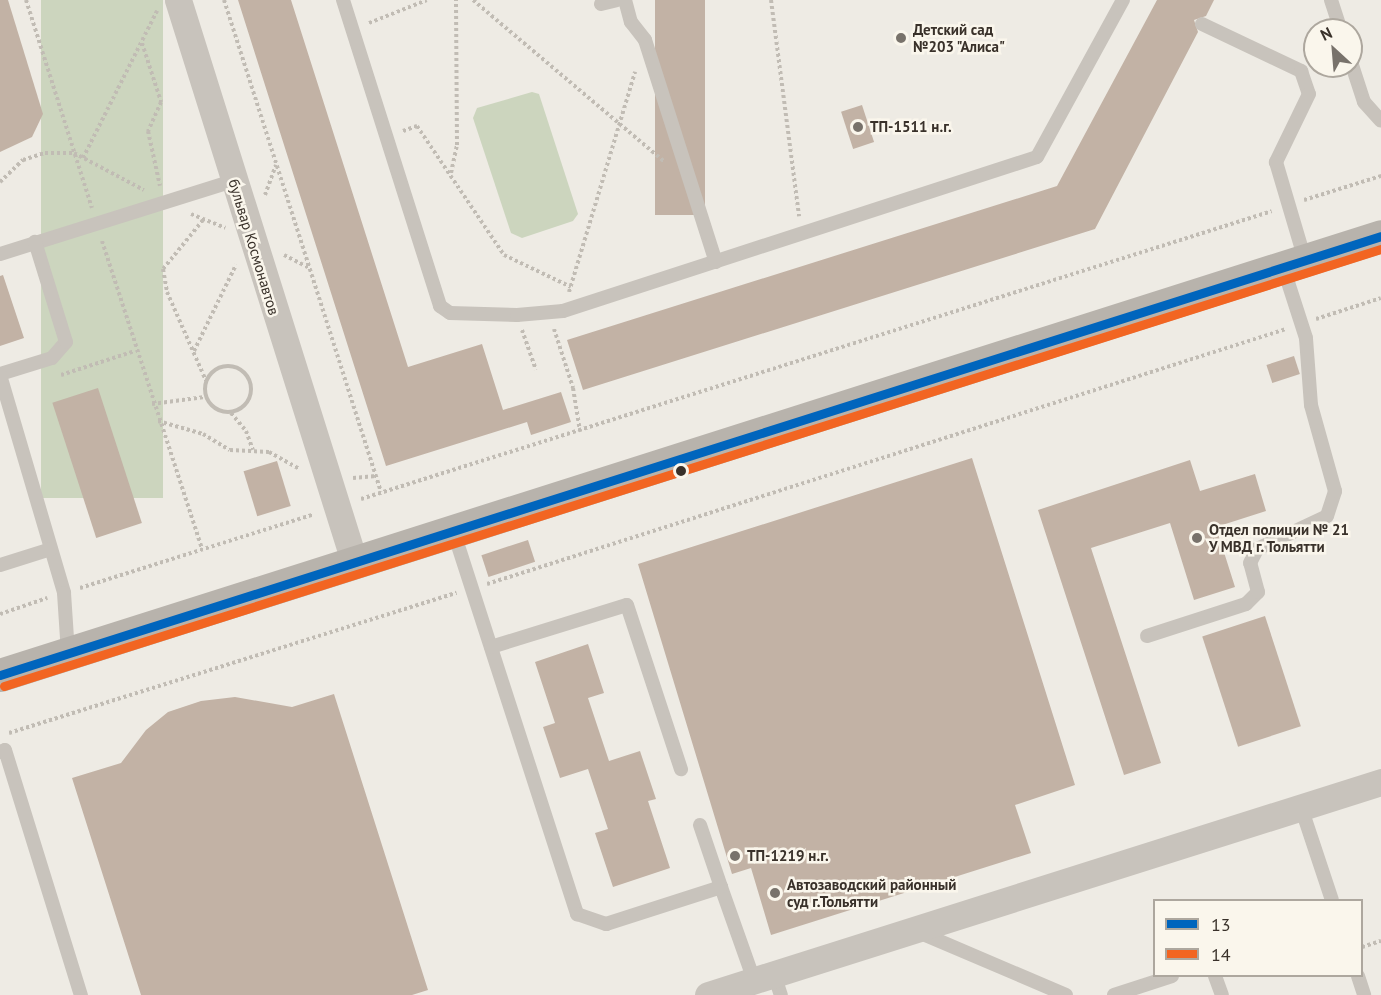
<!DOCTYPE html>
<html>
<head>
<meta charset="utf-8">
<style>
  body { margin:0 }
  #map { position:relative; width:1381px; height:995px; overflow:hidden; background:#eeebe4; font-family:"PT Sans",sans-serif }
  div>[style] { position:absolute }
  .green>* { inset:0; background:#ccd5be; transform-origin:0 0 }
  .building>* { inset:0; background:#c2b2a5; transform-origin:0 0 }
  .path>* { height:4px; margin-top:-2px; transform-origin:0; background:repeating-linear-gradient(90deg,#c1bcb4 0 3px,transparent 0 6px) }
  .path>.ring { margin:-2px; padding:0; box-sizing:content-box; background:none; border:4px solid #c1bcb4; border-radius:50% }
  .lane>* { height:14px; margin:-7px; padding:0 7px; transform-origin:7px; border-radius:7px; background:#c8c3bc }
  .street>* { height:27px; margin:-13.5px; padding:0 13.5px; transform-origin:13.5px; border-radius:13.5px; background:#c8c3bc }
  .secondary>* { height:33px; margin:-16.5px; padding:0 16.5px; transform-origin:16.5px; border-radius:16.5px; background:#b8b3ac }
  .bus-1>* { height:9px; margin:-4.5px; padding:0 4.5px; transform-origin:4.5px; border-radius:4.5px; background:#0065bd }
  .bus-2>* { height:9px; margin:-4.5px; padding:0 4.5px; transform-origin:4.5px; border-radius:4.5px; background:#f26522 }
  .dots>* { width:16px; height:16px; translate:-50% -50%; box-sizing:border-box; border:3px solid #faf6ec; border-radius:50% }
  span { translate:-50% -50%; white-space:nowrap; text-align:center; line-height:1.15; -webkit-text-stroke:5px #faf6ec; paint-order:stroke }
  .poi-label { font-size:15px; color:#39312a; font-weight:700 }
  .left { translate:0 -50%; text-align:left }
  .street-label { font-size:15px; color:#39312a }
  .legend { position:absolute; left:1153px; top:899px; width:210px; height:78px; box-sizing:border-box; background:#faf6ec; border:2px solid #ada79e; margin:0; padding:8px 10px; list-style:none; font-size:18px; color:#39312a }
  .legend li { display:flex; align-items:center; gap:12px; height:30px }
  .legend b { width:30px; border:2px solid #ada79e }
  .north { position:absolute; left:1303px; top:18px; width:60px; height:60px; box-sizing:border-box; background:#faf6ec; border:2px solid #ada79e; border-radius:50%; rotate:334deg; font-size:16px; font-weight:700; line-height:24px; text-align:center; color:#39312a }
  .north::after { content:''; display:block; margin:auto; width:21px; height:27px; background:#78726b; clip-path:polygon(50% 0,100% 100%,50% 72%,0 100%) }
</style>
</head>
<body>
<div id="map">
  <div class="green">
    <i style="left:41px;top:0;width:122px;height:498px"></i>
    <i style="clip-path:polygon(532px 92px,539px 94px,578px 214px,573px 221px,522px 238px,511px 233px,473px 118px,477px 108px)"></i>
  </div>
  <div class="building">
    <i style="clip-path:polygon(0 0,8px 0,43px 114px,32px 137px,0 152px)"></i>
    <i style="clip-path:polygon(238px 0,291px 0,408px 367px,482px 344px,503px 410px,561px 392px,571px 422px,531px 435px,527px 422px,386px 466px)"></i>
    <i style="left:655px;top:0;width:50px;height:215px"></i>
    <i style="clip-path:polygon(1157px 0,1214px 0,1206px 16px,1194px 20px,1198px 32px,1095px 229px,583px 390px,567px 340px,1057px 186px)"></i>
    <i style="left:862px;top:105px;width:39px;height:22px;rotate:72deg"></i>
    <i style="clip-path:polygon(3px 275px,24px 338px,0 346px,0 276px)"></i>
    <i style="left:1294px;top:356px;width:19px;height:29px;rotate:72deg"></i>
    <i style="left:98px;top:388px;width:142px;height:48px;rotate:72deg"></i>
    <i style="clip-path:polygon(972px 458px,1075px 785px,1015px 805px,1031px 853px,771px 935px,751px 868px,732px 874px,638px 564px)"></i>
    <i style="clip-path:polygon(1190px 460px,1200px 491px,1255px 474px,1266px 511px,1216px 527px,1235px 587px,1194px 600px,1170px 523px,1091px 548px,1161px 763px,1124px 775px,1038px 510px)"></i>
    <i style="left:277px;top:461px;width:47px;height:35px;rotate:73deg"></i>
    <i style="left:528px;top:540px;width:23px;height:49px;rotate:72deg"></i>
    <i style="left:1265px;top:616px;width:116px;height:66px;rotate:72deg"></i>
    <i style="clip-path:polygon(588px 644px,604px 693px,588px 698px,609px 761px,640px 751px,656px 799px,648px 801px,670px 868px,613px 887px,595px 833px,608px 829px,588px 769px,560px 778px,543px 727px,555px 723px,535px 662px)"></i>
    <i style="clip-path:polygon(334px 694px,428px 990px,412px 995px,141px 995px,72px 778px,121px 763px,146px 730px,168px 712px,201px 701px,235px 697px,292px 707px)"></i>
  </div>
  <div class="path">
    <i style="left:26px;top:0;width:218px;rotate:72.4deg"></i>
    <i style="left:224px;top:0;width:516px;rotate:72.3deg"></i>
    <i style="left:473px;top:0;width:251px;rotate:40.2deg"></i>
    <i style="left:771px;top:0;width:218px;rotate:82.6deg"></i>
    <i style="left:369px;top:23px;width:62px;rotate:-21.6deg"></i>
    <i style="left:142px;top:43px;width:62px;rotate:72.1deg"></i>
    <i style="left:161px;top:102px;width:32px;rotate:114deg"></i>
    <i style="left:148px;top:131px;width:56px;rotate:77.7deg"></i>
    <i style="left:403px;top:131px;width:15px;rotate:-20deg"></i>
    <i style="left:417px;top:126px;width:156px;rotate:56deg"></i>
    <i style="left:504px;top:255px;width:74px;rotate:25.5deg"></i>
    <i style="left:83px;top:158px;width:165px;rotate:-63.3deg"></i>
    <i style="left:451px;top:173px;width:29px;rotate:-78deg"></i>
    <i style="left:457px;top:145px;width:145px;rotate:-90.4deg"></i>
    <i style="left:0;top:182px;width:32px;rotate:-44deg"></i>
    <i style="left:23px;top:160px;width:23px;rotate:-18deg"></i>
    <i style="left:45px;top:153px;width:29px"></i>
    <i style="left:74px;top:153px;width:79px;rotate:27.9deg"></i>
    <i style="left:265px;top:195px;width:32px;rotate:-70deg"></i>
    <i style="left:1304px;top:200px;width:81px;rotate:-17.3deg"></i>
    <i style="left:191px;top:214px;width:37px;rotate:22deg"></i>
    <i style="left:203px;top:220px;width:63px;rotate:129.2deg"></i>
    <i style="left:163px;top:269px;width:23px;rotate:80deg"></i>
    <i style="left:167px;top:292px;width:97px;rotate:66.3deg"></i>
    <i style="left:102px;top:241px;width:324px;rotate:72deg"></i>
    <i style="left:284px;top:255px;width:28px;rotate:27deg"></i>
    <i style="left:569px;top:292px;width:230px;rotate:-73.3deg"></i>
    <i style="left:1316px;top:319px;width:68px;rotate:-17.9deg"></i>
    <i style="left:554px;top:329px;width:62px;rotate:72.1deg"></i>
    <i style="left:573px;top:388px;width:44px;rotate:80.8deg"></i>
    <i style="left:522px;top:330px;width:42px;rotate:70.7deg"></i>
    <i style="left:194px;top:351px;width:96px;rotate:-64deg"></i>
    <i class="ring" style="left:205px;top:366px;width:42px;height:42px"></i>
    <i style="left:61px;top:375px;width:78px;rotate:-18deg"></i>
    <i style="left:152px;top:404px;width:53px;rotate:-7.5deg"></i>
    <i style="left:231px;top:413px;width:23px;rotate:50deg"></i>
    <i style="left:246px;top:431px;width:20px;rotate:70deg"></i>
    <i style="left:158px;top:421px;width:47px;rotate:16.1deg"></i>
    <i style="left:203px;top:434px;width:31px;rotate:31deg"></i>
    <i style="left:230px;top:450px;width:39px;rotate:3deg"></i>
    <i style="left:269px;top:452px;width:35px;rotate:29deg"></i>
    <i style="left:353px;top:478px;width:23px;rotate:-5deg"></i>
    <i style="left:361px;top:499px;width:955px;rotate:-17.54deg"></i>
    <i style="left:487px;top:584px;width:839px;rotate:-17.7deg"></i>
    <i style="left:80px;top:588px;width:245px;rotate:-17.5deg"></i>
    <i style="left:0;top:614px;width:50px;rotate:-18.8deg"></i>
    <i style="left:9px;top:733px;width:469px;rotate:-17.4deg"></i>
    <i style="left:1362px;top:947px;width:20px;rotate:-18deg"></i>
  </div>
  <div class="lane">
    <i style="left:343px;top:0;width:321px;rotate:72.4deg"></i>
    <i style="left:440px;top:306px;width:12px;rotate:35deg"></i>
    <i style="left:450px;top:313px;width:67px;rotate:1.7deg"></i>
    <i style="left:517px;top:315px;width:46px;rotate:-5deg"></i>
    <i style="left:563px;top:311px;width:498px;rotate:-18deg"></i>
    <i style="left:1037px;top:157px;width:179px;rotate:-61.3deg"></i>
    <i style="left:625px;top:0;width:23px;rotate:75deg"></i>
    <i style="left:631px;top:22px;width:23px;rotate:52deg"></i>
    <i style="left:645px;top:40px;width:233px;rotate:72.3deg"></i>
    <i style="left:1331px;top:0;width:32px;rotate:72deg"></i>
    <i style="left:601px;top:4px;width:16px;rotate:-14deg"></i>
    <i style="left:1202px;top:24px;width:110px;rotate:25.4deg"></i>
    <i style="left:1301px;top:71px;width:24px;rotate:71deg"></i>
    <i style="left:1309px;top:94px;width:76px;rotate:115.9deg"></i>
    <i style="left:1276px;top:162px;width:102px;rotate:73.5deg"></i>
    <i style="left:1351px;top:62px;width:42px;rotate:72deg"></i>
    <i style="left:1364px;top:102px;width:25px;rotate:48deg"></i>
    <i style="left:0;top:254px;width:244px;rotate:-17.4deg"></i>
    <i style="left:0;top:374px;width:54px;rotate:-17.1deg"></i>
    <i style="left:52px;top:358px;width:21px;rotate:-49deg"></i>
    <i style="left:66px;top:342px;width:105px;rotate:-107.2deg"></i>
    <i style="left:0;top:375px;width:227px;rotate:73.6deg"></i>
    <i style="left:64px;top:593px;width:60px;rotate:86.2deg"></i>
    <i style="left:453px;top:530px;width:404px;rotate:72.1deg"></i>
    <i style="left:577px;top:914px;width:31px;rotate:19deg"></i>
    <i style="left:606px;top:924px;width:121px;rotate:-17.8deg"></i>
    <i style="left:721px;top:887px;width:99px;rotate:70.5deg"></i>
    <i style="left:0;top:565px;width:53px;rotate:-17.4deg"></i>
    <i style="left:1147px;top:636px;width:104px;rotate:-17.9deg"></i>
    <i style="left:1246px;top:604px;width:17px;rotate:-45deg"></i>
    <i style="left:1258px;top:592px;width:30px;rotate:-105deg"></i>
    <i style="left:1250px;top:563px;width:16px;rotate:-63deg"></i>
    <i style="left:1257px;top:549px;width:77px;rotate:-25.2deg"></i>
    <i style="left:1327px;top:516px;width:26px;rotate:-72deg"></i>
    <i style="left:1335px;top:491px;width:89px;rotate:-105.6deg"></i>
    <i style="left:1311px;top:405px;width:67px;rotate:-94.3deg"></i>
    <i style="left:1306px;top:338px;width:75px;rotate:-107.9deg"></i>
    <i style="left:491px;top:647px;width:142px;rotate:-17.2deg"></i>
    <i style="left:627px;top:605px;width:173px;rotate:71.8deg"></i>
    <i style="left:0;top:752px;width:5px;rotate:-22deg"></i>
    <i style="left:5px;top:750px;width:257px;rotate:72.8deg"></i>
    <i style="left:1301px;top:807px;width:98px;rotate:71.6deg"></i>
    <i style="left:700px;top:825px;width:65px;rotate:71.3deg"></i>
    <i style="left:916px;top:931px;width:163px;rotate:23.1deg"></i>
    <i style="left:774px;top:974px;width:22px;rotate:72deg"></i>
    <i style="left:1215px;top:976px;width:20px;rotate:70deg"></i>
    <i style="left:1358px;top:976px;width:20px;rotate:72deg"></i>
    <i style="left:1114px;top:995px;width:61px;rotate:-18.1deg"></i>
  </div>
  <div class="street">
    <i style="left:178px;top:0;width:588px;rotate:72.58deg"></i>
    <i style="left:708px;top:995px;width:706px;rotate:-17.56deg"></i>
  </div>
  <div class="secondary">
    <i style="left:0;top:675px;width:1449px;rotate:-17.63deg"></i>
  </div>
  <div class="bus-1">
    <i style="left:0;top:675px;width:1449px;rotate:-17.63deg"></i>
  </div>
  <div class="bus-2">
    <i style="left:4px;top:686px;width:1445px;rotate:-17.61deg"></i>
  </div>
  <div class="dots">
    <i style="left:901px;top:38px;background:#78726b"></i>
    <i style="left:858px;top:127px;background:#78726b"></i>
    <i style="left:681px;top:471px;background:#39312a"></i>
    <i style="left:1197px;top:538px;background:#78726b"></i>
    <i style="left:735px;top:856px;background:#78726b"></i>
    <i style="left:775px;top:893px;background:#78726b"></i>
  </div>
  <div class="poi-label">
    <span class="left" style="left:913px;top:38px">Детский сад<br>№203 "Алиса"</span>
    <span class="left" style="left:870px;top:127px">ТП-1511 н.г.</span>
    <span class="left" style="left:1209px;top:538px">Отдел полиции № 21<br>У МВД г. Тольятти</span>
    <span class="left" style="left:747px;top:856px">ТП-1219 н.г.</span>
    <span class="left" style="left:787px;top:893px">Автозаводский районный<br>суд г.Тольятти</span>
  </div>
  <div class="street-label">
    <span style="left:254px;top:247px;rotate:73deg">бульвар Космонавтов</span>
  </div>
  <ul class="legend">
  <li><b style="height:8px;background:#0065bd"></b>13</li>
  <li><b style="height:8px;background:#f26522"></b>14</li>
  </ul>
  <div class="north">N</div>
</div>
</body>
</html>
